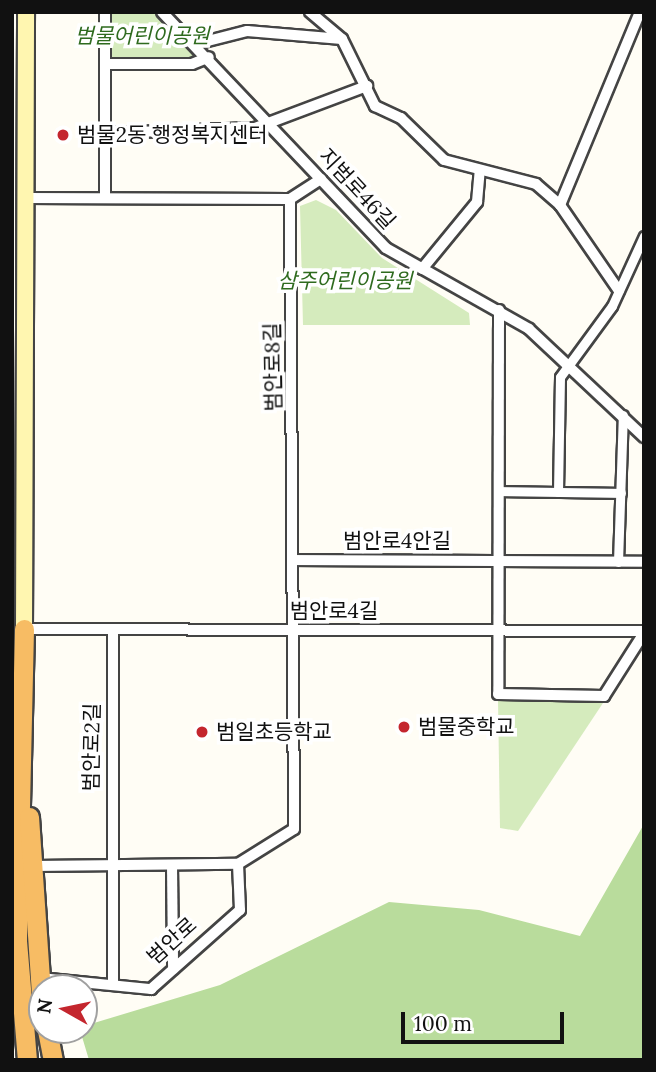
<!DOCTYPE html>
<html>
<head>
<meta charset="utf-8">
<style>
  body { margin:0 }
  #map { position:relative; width:656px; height:1072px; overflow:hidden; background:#fffdf5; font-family:Lora,"Noto Sans KR",serif }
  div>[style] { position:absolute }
  .green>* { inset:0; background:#d5ebbd }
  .forest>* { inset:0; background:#b9dc9c }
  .roads { filter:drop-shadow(2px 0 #444) drop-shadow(-2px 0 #444) drop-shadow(0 2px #444) drop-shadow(0 -2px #444) }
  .pedestrian>* { height:9px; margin:-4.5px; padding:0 4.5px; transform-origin:4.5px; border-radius:4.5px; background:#fff }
  .minor>* { height:10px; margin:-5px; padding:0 5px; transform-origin:5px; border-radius:5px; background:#fff }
  .secondary>* { height:16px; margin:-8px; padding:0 8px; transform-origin:8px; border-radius:8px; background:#fff6b0 }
  .trunk>* { height:19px; margin:-9.5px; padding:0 9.5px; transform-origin:9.5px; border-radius:9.5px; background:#f7bc64 }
  .dots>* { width:19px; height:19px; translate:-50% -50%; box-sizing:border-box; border:4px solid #fff; border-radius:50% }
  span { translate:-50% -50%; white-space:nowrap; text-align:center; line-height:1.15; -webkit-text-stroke:7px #fff; paint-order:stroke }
  .park-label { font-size:21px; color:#2f6b1f; font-style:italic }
  .poi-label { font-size:21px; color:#111 }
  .left { translate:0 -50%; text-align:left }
  .street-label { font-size:21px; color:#111 }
  .frame { position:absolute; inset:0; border:14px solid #111; pointer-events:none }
  .north { position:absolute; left:28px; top:974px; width:70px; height:70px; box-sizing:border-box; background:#fff; border:2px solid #a0a0a0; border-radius:50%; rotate:279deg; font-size:19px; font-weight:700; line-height:28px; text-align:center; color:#111 }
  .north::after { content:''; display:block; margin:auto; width:24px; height:32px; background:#c4262e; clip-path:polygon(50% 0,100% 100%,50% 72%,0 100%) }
  .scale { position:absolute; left:401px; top:1012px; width:163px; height:32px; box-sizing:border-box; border:4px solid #111; border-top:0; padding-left:9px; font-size:21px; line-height:24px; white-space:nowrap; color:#111; -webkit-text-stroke:5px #fff; paint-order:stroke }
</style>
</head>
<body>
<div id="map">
  <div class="green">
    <i style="clip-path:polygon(108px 12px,155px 12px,196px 54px,194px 61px,108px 62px)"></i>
    <i style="clip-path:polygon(316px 200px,336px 210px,382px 258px,469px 313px,470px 325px,303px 325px,300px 206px)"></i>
    <i style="clip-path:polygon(605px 700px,518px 831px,500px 828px,498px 701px)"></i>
  </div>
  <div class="forest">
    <i style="clip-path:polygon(644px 824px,644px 1060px,89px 1060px,80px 1030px,84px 1026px,220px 985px,389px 902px,479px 910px,580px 936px)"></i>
  </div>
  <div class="roads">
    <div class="pedestrian">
      <i style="left:499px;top:491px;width:122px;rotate:0.9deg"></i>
      <i style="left:558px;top:492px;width:115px;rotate:-89deg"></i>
      <i style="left:560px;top:377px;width:88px;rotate:-53.8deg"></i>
      <i style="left:612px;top:306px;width:77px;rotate:-65.4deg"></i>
      <i style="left:618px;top:562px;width:147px;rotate:-88.1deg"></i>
    </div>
    <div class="minor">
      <i style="left:162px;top:12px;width:325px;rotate:46.5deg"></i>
      <i style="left:386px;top:248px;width:164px;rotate:29.5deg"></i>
      <i style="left:529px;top:329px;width:158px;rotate:43.2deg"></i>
      <i style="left:310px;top:12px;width:42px;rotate:40.2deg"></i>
      <i style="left:342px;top:39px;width:75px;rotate:63.8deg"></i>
      <i style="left:375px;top:106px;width:29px;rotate:25deg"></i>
      <i style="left:401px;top:118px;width:60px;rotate:44.3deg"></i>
      <i style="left:444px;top:160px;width:95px;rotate:14.6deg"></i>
      <i style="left:536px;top:184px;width:32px;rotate:41deg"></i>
      <i style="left:560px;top:205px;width:104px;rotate:55.5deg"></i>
      <i style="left:196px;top:44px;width:53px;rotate:-14.3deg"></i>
      <i style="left:247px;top:31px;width:95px;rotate:4.8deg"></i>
      <i style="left:105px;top:64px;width:87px"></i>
      <i style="left:192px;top:64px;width:18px;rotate:-22deg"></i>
      <i style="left:105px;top:133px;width:150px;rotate:-1.9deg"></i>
      <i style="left:255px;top:128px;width:120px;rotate:-20.6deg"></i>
      <i style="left:105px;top:197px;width:185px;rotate:-90deg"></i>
      <i style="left:27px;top:198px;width:263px;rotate:0.2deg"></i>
      <i style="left:290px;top:199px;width:37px;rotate:-33deg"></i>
      <i style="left:560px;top:205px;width:209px;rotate:-67.5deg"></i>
      <i style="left:422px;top:269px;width:87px;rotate:-50.6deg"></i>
      <i style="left:477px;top:202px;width:32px;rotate:-85deg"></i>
      <i style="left:499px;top:310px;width:384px;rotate:90.1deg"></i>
      <i style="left:498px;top:694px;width:106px;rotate:1.1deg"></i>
      <i style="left:604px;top:696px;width:75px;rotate:-57.6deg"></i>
      <i style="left:294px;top:560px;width:350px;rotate:0.3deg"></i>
      <i style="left:24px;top:629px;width:620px;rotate:0.18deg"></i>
      <i style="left:172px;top:865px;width:104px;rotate:89.4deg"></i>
      <i style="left:34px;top:866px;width:204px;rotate:-0.6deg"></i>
      <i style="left:238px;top:864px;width:66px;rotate:-32deg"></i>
      <i style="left:294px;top:829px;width:630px;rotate:-90.36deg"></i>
      <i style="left:40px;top:978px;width:112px;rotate:5.7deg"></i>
      <i style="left:151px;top:989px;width:119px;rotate:-41.6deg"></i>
      <i style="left:240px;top:910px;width:46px;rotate:-92.5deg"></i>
      <i style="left:113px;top:984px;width:354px;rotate:-90deg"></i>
    </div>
    <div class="secondary">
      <i style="left:24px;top:629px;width:617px;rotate:-89.81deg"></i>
    </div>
    <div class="trunk">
      <i style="left:24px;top:629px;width:312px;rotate:91.3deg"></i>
      <i style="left:17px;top:941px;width:119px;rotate:85.2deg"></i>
      <i style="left:29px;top:817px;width:191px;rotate:86.1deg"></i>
      <i style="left:47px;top:1030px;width:31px;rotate:79deg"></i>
    </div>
  </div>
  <div class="dots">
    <i style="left:63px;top:135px;background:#c4262e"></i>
    <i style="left:404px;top:727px;background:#c4262e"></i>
    <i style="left:202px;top:732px;background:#c4262e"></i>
  </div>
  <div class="park-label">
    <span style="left:142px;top:36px">범물어린이공원</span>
    <span style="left:345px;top:281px">삼주어린이공원</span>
  </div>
  <div class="poi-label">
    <span class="left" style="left:77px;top:135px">범물2동 행정복지센터</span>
    <span class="left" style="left:418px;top:727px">범물중학교</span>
    <span class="left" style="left:216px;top:732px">범일초등학교</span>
  </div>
  <div class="street-label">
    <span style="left:357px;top:189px;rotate:47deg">지범로46길</span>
    <span style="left:273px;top:367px;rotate:-91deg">범안로8길</span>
    <span style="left:397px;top:541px">범안로4안길</span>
    <span style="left:334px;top:611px">범안로4길</span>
    <span style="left:92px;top:747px;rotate:-89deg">범안로2길</span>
    <span style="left:172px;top:941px;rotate:-42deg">범안로</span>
  </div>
  <div class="frame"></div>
  <div class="north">N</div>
  <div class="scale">100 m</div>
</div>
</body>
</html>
